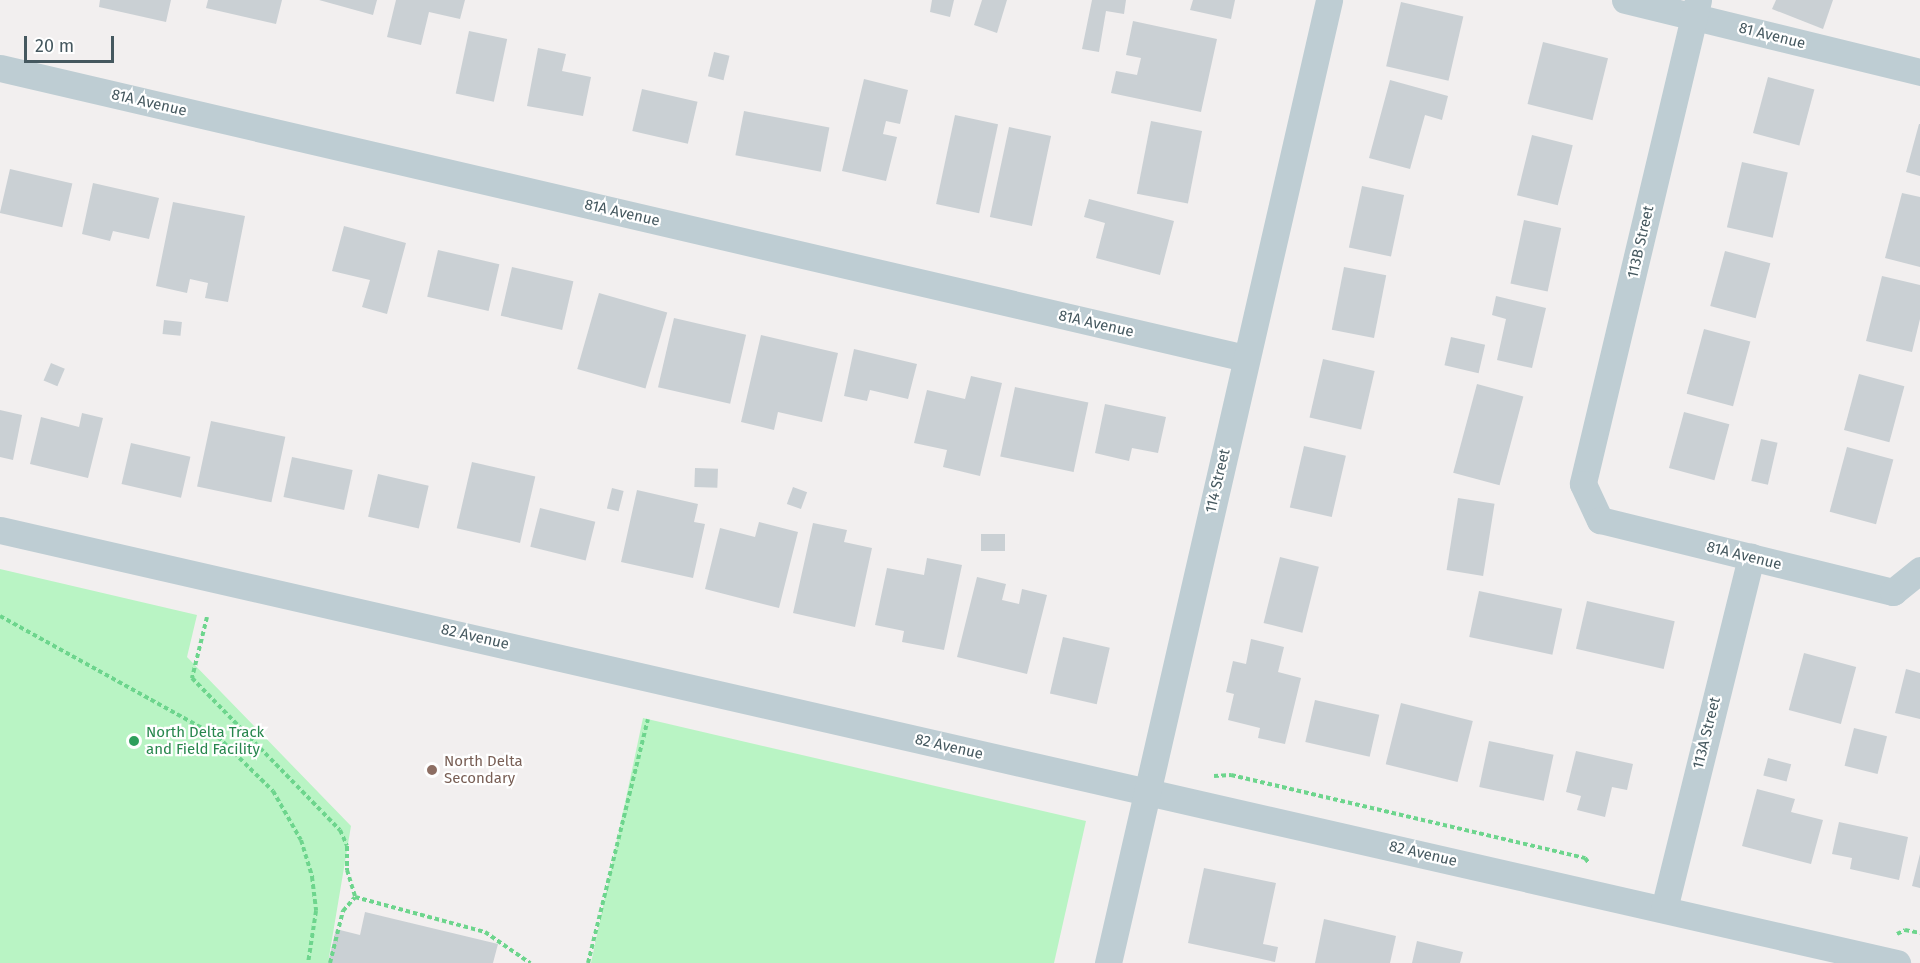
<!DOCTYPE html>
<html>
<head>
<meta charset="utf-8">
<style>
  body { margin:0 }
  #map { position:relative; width:1920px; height:963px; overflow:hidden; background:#f2efef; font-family:"Fira Sans",sans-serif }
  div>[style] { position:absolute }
  .green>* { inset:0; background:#b9f4c4 }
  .building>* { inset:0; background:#cad0d4; transform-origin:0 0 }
  .path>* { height:4px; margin-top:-2px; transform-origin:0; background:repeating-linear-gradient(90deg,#6dd58d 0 4.5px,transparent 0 7.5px) }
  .minor>* { height:27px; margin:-13.5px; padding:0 13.5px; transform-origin:13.5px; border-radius:13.5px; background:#becdd3 }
  .dots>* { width:16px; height:16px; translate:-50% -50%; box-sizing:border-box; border:3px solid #fff; border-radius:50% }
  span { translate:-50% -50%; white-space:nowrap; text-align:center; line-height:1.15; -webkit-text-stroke:4.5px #fff; paint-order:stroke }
  .street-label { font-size:15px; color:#45585f }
  .leisure-label { font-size:15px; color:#27864d }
  .left { translate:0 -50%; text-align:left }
  .education-label { font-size:15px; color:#785e54 }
  .scale { position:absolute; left:24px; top:36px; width:90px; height:27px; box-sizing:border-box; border:3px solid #45585f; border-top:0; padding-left:8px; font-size:18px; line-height:21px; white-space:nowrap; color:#45585f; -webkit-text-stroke:4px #fff; paint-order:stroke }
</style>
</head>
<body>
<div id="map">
  <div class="green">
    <i style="clip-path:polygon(0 569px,197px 615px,187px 657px,351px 826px,328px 963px,0 963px)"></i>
    <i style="clip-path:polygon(643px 718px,1086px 821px,1054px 963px,591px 963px)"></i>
  </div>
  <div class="building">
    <i style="clip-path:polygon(100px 0,171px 0,166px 22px,99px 7px)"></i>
    <i style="clip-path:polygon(208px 0,282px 0,276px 24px,206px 8px)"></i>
    <i style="clip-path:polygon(319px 0,377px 0,373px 15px)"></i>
    <i style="clip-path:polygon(396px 0,465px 0,460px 19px,429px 12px,421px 45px,387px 37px)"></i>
    <i style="clip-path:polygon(932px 0,954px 0,950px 17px,930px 12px)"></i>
    <i style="clip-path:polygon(982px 0,1007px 0,997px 33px,974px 25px)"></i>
    <i style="clip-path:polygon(1092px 0,1126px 0,1124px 14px,1106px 11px,1099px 52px,1082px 49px)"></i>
    <i style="clip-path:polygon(1193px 0,1235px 0,1231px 19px,1190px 10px)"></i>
    <i style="clip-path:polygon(1776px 0,1833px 0,1823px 29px,1772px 9px)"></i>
    <i style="left:1401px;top:2px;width:64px;height:66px;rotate:13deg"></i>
    <i style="clip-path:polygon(1133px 21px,1217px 39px,1201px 112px,1111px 93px,1116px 71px,1137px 75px,1141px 58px,1126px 55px)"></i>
    <i style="left:469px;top:31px;width:39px;height:64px;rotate:12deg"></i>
    <i style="left:1543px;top:42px;width:67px;height:64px;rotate:14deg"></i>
    <i style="clip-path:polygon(538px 48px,566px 54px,562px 71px,591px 77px,583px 116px,527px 106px)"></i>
    <i style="left:714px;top:52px;width:16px;height:25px;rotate:14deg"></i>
    <i style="left:1768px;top:77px;width:48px;height:58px;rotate:15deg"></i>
    <i style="clip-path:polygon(864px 79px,908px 90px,900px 124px,886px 121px,883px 134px,897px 137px,886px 181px,842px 171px)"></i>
    <i style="clip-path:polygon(1390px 80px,1448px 96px,1442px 120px,1425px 115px,1410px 169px,1369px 158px)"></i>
    <i style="left:642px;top:89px;width:57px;height:43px;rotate:13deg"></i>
    <i style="left:744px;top:111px;width:87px;height:45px;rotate:11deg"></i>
    <i style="left:955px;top:115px;width:44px;height:91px;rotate:12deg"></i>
    <i style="left:1151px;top:121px;width:52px;height:74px;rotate:11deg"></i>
    <i style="clip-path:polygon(1919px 124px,1920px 124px,1920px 176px,1906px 172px)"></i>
    <i style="left:1009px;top:127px;width:43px;height:92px;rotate:12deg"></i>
    <i style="left:1532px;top:135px;width:42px;height:62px;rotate:14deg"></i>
    <i style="left:1742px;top:162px;width:47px;height:67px;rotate:13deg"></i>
    <i style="left:10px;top:169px;width:64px;height:45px;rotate:13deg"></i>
    <i style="clip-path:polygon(93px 183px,159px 198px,149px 239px,113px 231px,110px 241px,82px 234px)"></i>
    <i style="left:1362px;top:186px;width:43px;height:63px;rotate:12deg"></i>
    <i style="clip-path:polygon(1902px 193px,1920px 197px,1920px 267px,1885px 258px)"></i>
    <i style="clip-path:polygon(1089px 199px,1174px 221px,1160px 275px,1096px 258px,1105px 223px,1084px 217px)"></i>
    <i style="clip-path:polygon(173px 202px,245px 216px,228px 302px,205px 298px,208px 283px,190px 279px,187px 293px,156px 286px)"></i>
    <i style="left:1524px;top:220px;width:38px;height:65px;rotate:12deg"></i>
    <i style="clip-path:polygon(344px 226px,406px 243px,387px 314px,362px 307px,370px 280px,332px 271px)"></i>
    <i style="left:438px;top:250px;width:63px;height:48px;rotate:13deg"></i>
    <i style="left:1725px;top:251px;width:47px;height:57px;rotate:15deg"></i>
    <i style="left:512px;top:267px;width:63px;height:50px;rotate:13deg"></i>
    <i style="left:1344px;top:267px;width:43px;height:64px;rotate:11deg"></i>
    <i style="clip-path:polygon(1882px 276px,1920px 285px,1920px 319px,1912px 352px,1866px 341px)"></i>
    <i style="left:599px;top:293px;width:71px;height:79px;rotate:16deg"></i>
    <i style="clip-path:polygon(1496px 296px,1546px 308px,1532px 368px,1497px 360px,1506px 319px,1492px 315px)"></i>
    <i style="left:674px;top:318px;width:74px;height:71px;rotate:13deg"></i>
    <i style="left:164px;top:320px;width:18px;height:14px;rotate:6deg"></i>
    <i style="left:1704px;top:329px;width:48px;height:67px;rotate:15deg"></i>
    <i style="clip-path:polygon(761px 335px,838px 353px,822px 422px,778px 412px,774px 430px,741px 422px)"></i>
    <i style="left:1451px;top:337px;width:35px;height:29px;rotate:13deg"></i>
    <i style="clip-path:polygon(854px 349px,917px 364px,908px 399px,870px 390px,867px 401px,844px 396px)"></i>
    <i style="left:1323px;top:359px;width:53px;height:60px;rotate:13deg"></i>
    <i style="left:51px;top:363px;width:15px;height:19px;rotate:23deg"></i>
    <i style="left:1859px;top:374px;width:47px;height:58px;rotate:15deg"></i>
    <i style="clip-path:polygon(971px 376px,1002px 383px,980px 476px,943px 467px,947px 450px,914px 443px,927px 390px,965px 399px)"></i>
    <i style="left:1477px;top:384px;width:48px;height:92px;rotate:15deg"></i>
    <i style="left:1015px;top:387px;width:75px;height:71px;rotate:12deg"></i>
    <i style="clip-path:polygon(1105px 404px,1166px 417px,1158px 453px,1132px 448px,1129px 461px,1095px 453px)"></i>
    <i style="clip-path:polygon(0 410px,22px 415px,13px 460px,0 457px)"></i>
    <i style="left:1684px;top:412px;width:47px;height:58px;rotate:15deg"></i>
    <i style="clip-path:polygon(82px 413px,103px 418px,88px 478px,30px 464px,41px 417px,79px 427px)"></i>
    <i style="left:211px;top:421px;width:76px;height:67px;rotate:12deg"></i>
    <i style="left:1761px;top:439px;width:17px;height:43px;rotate:13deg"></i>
    <i style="left:131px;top:443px;width:61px;height:42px;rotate:13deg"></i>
    <i style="left:1304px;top:446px;width:43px;height:63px;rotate:13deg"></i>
    <i style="left:1847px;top:447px;width:48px;height:67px;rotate:15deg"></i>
    <i style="left:292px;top:457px;width:62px;height:41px;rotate:12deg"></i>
    <i style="left:472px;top:462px;width:65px;height:68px;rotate:13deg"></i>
    <i style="left:695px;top:468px;width:23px;height:19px;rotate:2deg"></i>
    <i style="left:378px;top:474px;width:52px;height:44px;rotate:13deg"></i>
    <i style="left:793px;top:487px;width:15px;height:18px;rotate:20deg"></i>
    <i style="left:612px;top:488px;width:12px;height:21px;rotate:14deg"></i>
    <i style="clip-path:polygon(637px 490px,698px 504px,694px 522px,705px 524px,693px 578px,621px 562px)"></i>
    <i style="left:1458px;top:498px;width:37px;height:73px;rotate:9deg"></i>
    <i style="left:540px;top:508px;width:57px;height:40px;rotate:14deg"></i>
    <i style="clip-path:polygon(759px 522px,798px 532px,779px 608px,705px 589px,720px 528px,755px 537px)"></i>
    <i style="clip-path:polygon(813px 523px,847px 530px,844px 542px,872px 548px,855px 627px,793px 613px)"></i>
    <i style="left:981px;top:534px;width:24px;height:17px"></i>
    <i style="left:1280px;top:557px;width:40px;height:68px;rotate:14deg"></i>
    <i style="clip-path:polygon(927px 558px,962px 565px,944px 650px,902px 642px,904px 631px,875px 625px,887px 568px,924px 575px)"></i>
    <i style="clip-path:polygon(977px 577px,1006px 584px,1002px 600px,1019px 604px,1022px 589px,1047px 595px,1027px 674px,957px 657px)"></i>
    <i style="left:1479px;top:591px;width:85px;height:47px;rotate:12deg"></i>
    <i style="left:1587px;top:601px;width:90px;height:49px;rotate:13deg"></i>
    <i style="left:1063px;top:637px;width:48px;height:58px;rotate:13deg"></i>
    <i style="clip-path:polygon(1251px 639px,1284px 647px,1278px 672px,1301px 678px,1285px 744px,1258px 738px,1260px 728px,1228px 720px,1234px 694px,1226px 692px,1233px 661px,1246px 664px)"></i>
    <i style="left:1804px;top:653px;width:54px;height:59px;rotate:15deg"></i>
    <i style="clip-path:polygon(1906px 669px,1920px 673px,1920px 719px,1895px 713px)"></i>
    <i style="left:1315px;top:700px;width:66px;height:43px;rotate:13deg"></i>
    <i style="left:1401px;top:703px;width:74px;height:63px;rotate:14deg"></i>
    <i style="left:1854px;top:728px;width:34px;height:39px;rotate:14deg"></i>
    <i style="left:1489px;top:741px;width:66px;height:47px;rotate:12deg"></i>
    <i style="clip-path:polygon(1576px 751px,1633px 764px,1627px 790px,1612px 787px,1605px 817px,1577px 810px,1581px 796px,1566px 792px)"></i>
    <i style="left:1768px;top:758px;width:24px;height:18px;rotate:15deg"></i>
    <i style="clip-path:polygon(1757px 789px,1795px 799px,1791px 812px,1823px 820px,1811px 864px,1742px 846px)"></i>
    <i style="clip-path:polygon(1839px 822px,1908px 837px,1899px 880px,1850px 869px,1852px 858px,1832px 854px)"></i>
    <i style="clip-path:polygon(1920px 854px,1920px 888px,1912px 886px)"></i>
    <i style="clip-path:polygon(1204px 868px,1276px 883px,1263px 944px,1278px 947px,1275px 962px,1188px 943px)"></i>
    <i style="clip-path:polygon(365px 912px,498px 944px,493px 963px,328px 963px,336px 929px,360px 935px)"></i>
    <i style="clip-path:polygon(1324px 919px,1396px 936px,1390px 963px,1315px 963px)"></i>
    <i style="clip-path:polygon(1417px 941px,1463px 952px,1460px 963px,1412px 963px)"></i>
  </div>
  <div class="path">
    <i style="left:0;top:616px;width:249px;rotate:29deg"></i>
    <i style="left:218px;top:737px;width:77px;rotate:44.5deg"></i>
    <i style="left:273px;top:791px;width:56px;rotate:60.3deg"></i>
    <i style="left:301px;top:840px;width:39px;rotate:73deg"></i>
    <i style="left:312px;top:877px;width:34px;rotate:83deg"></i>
    <i style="left:316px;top:911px;width:53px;rotate:98.7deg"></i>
    <i style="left:207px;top:617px;width:63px;rotate:103.8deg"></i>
    <i style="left:192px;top:678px;width:212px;rotate:45.8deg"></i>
    <i style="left:340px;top:830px;width:17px;rotate:66deg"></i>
    <i style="left:347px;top:846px;width:24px;rotate:90deg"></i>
    <i style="left:347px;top:870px;width:28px;rotate:73deg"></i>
    <i style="left:355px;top:897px;width:135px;rotate:15.1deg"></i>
    <i style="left:485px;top:932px;width:55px;rotate:34.6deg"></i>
    <i style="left:1214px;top:776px;width:17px;rotate:-3deg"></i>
    <i style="left:1231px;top:775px;width:364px;rotate:13.2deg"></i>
    <i style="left:1585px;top:858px;width:5px;rotate:53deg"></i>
    <i style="left:1897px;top:934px;width:9px;rotate:-27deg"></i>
    <i style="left:1905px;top:930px;width:15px;rotate:11deg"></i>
    <i style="left:330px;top:963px;width:54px;rotate:-76deg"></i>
    <i style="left:343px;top:911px;width:18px;rotate:-49deg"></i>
    <i style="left:588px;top:963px;width:251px;rotate:-76.2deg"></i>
  </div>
  <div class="minor">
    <i style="left:1625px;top:0;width:304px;rotate:13.7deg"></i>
    <i style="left:1698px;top:0;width:497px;rotate:103.4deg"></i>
    <i style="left:1583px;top:484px;width:40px;rotate:65deg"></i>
    <i style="left:1600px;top:520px;width:302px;rotate:13.8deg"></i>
    <i style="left:1893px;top:592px;width:35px;rotate:-39deg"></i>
    <i style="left:0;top:68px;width:1278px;rotate:13.11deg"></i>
    <i style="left:0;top:530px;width:1946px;rotate:12.86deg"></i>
    <i style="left:1664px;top:909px;width:363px;rotate:-76.1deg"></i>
    <i style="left:1108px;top:963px;width:988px;rotate:-77.07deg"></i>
  </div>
  <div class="dots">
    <i style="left:134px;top:741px;background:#2e9e5b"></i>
    <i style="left:432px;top:770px;background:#8d6e63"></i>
  </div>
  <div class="street-label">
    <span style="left:1772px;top:36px;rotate:14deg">81 Avenue</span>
    <span style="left:149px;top:103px;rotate:13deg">81A Avenue</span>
    <span style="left:622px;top:213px;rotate:13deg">81A Avenue</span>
    <span style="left:1641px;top:242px;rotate:-77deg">113B Street</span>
    <span style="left:1096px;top:324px;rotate:13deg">81A Avenue</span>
    <span style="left:1218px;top:481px;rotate:-77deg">114 Street</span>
    <span style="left:1744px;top:556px;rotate:14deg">81A Avenue</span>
    <span style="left:475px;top:637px;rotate:13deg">82 Avenue</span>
    <span style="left:1707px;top:733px;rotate:-76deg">113A Street</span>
    <span style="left:949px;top:747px;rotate:13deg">82 Avenue</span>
    <span style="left:1423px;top:854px;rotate:13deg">82 Avenue</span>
  </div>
  <div class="leisure-label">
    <span class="left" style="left:146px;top:741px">North Delta Track<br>and Field Facility</span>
  </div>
  <div class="education-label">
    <span class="left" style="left:444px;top:770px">North Delta<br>Secondary</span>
  </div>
  <div class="scale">20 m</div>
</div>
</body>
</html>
